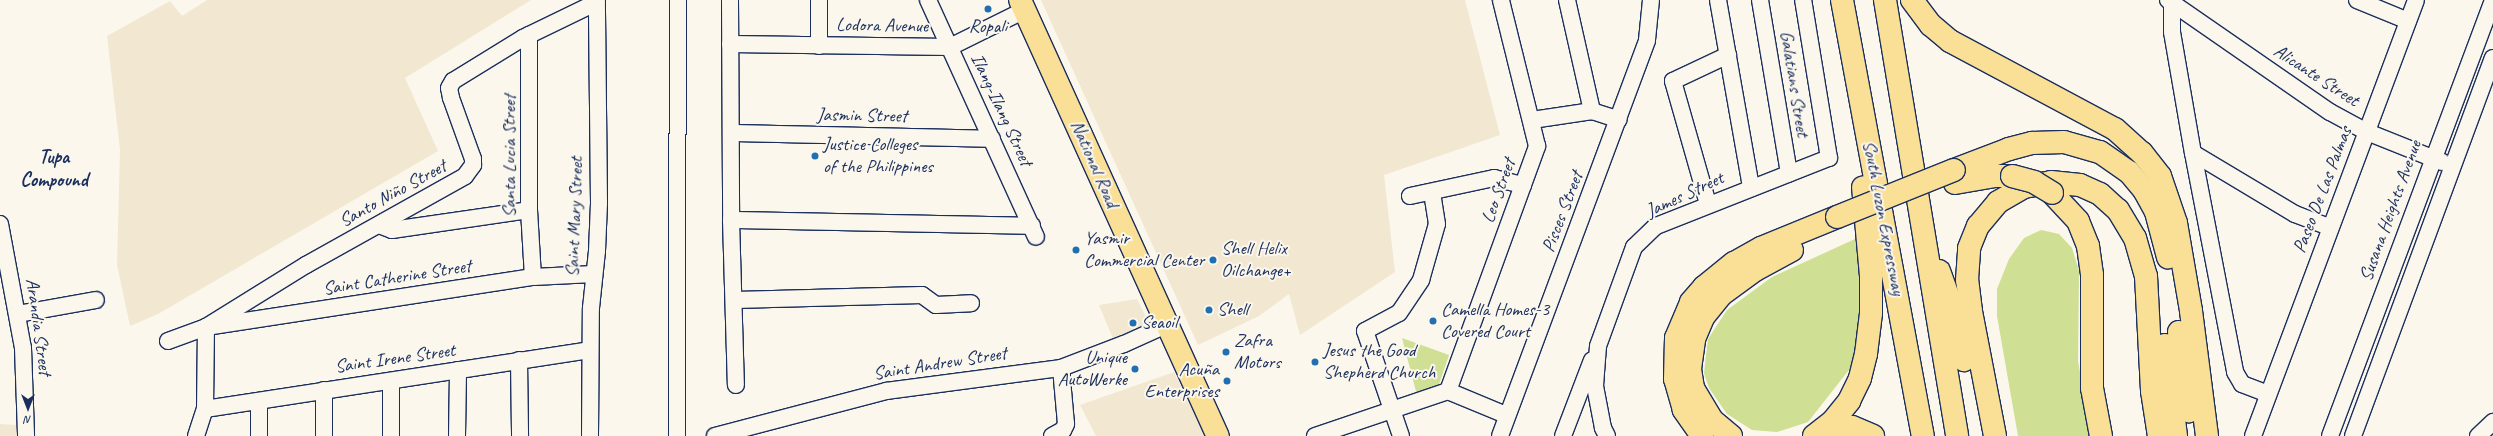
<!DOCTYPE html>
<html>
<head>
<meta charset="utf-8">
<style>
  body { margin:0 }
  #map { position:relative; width:2493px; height:436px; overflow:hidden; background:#fbf7ec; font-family:Caveat,sans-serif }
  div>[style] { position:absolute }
  .built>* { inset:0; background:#f2e8d1; transform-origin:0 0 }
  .green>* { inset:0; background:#cfdf93 }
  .roads { filter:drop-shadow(1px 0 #1b2f5e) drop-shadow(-1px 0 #1b2f5e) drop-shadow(0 1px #1b2f5e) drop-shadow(0 -1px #1b2f5e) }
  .minor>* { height:16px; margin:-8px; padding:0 8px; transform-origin:8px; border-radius:8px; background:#fbf7ec }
  .highway>* { height:22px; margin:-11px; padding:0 11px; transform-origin:11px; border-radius:11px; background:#fadf96 }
  .bridges { filter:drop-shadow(1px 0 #1b2f5e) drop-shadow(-1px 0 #1b2f5e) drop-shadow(0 1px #1b2f5e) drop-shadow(0 -1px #1b2f5e) }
  .highway-bridge>* { height:22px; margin:-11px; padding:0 11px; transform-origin:11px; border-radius:11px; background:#fadf96 }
  .dots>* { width:11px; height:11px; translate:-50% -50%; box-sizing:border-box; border:2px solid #fbf7ec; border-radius:50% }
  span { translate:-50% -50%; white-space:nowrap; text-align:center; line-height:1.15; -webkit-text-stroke:4px #fbf7ec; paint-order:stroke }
  .street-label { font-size:19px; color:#1b2f5e }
  .poi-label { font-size:19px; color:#1b2f5e }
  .left { translate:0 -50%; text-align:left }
  .right { translate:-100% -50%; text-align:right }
  .neighbourhood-label { font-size:20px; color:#1b2f5e; font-weight:700 }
  .north { position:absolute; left:8px; top:388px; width:40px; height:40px; -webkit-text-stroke:3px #fbf7ec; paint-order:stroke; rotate:180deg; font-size:11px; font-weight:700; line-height:16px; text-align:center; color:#1b2f5e }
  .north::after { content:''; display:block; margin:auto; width:14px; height:18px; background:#1b2f5e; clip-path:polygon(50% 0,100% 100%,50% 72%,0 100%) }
</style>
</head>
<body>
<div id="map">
  <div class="built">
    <i style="clip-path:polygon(207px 0,531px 0,405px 78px,438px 151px,158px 314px,130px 326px,117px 265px,120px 150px,107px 36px,170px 1px,182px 16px)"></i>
    <i style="clip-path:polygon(1041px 0,1465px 0,1500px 135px,1384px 175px,1395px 272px,1300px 335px,1289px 294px,1259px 316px,1198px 345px)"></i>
    <i style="clip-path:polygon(1137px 299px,1149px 323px,1142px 329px,1114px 341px,1099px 305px)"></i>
    <i style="clip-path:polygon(1174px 372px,1205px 436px,1096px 436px,1080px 405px)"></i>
    <i style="left:0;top:424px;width:18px;height:12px;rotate:3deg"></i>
  </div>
  <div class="green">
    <i style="clip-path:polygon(2041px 230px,2059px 234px,2072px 248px,2079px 271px,2078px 361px,2091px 436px,2018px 436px,1997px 316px,1997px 289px,2009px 259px,2024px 238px)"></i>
    <i style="clip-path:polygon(1866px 234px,1860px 322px,1852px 366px,1808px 422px,1777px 432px,1752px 430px,1727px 414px,1709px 388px,1704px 373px,1708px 339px,1727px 310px,1772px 277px)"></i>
    <i style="clip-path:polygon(1402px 338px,1449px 355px,1438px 387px,1417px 395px)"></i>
  </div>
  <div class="roads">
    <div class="minor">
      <i style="left:730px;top:0;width:220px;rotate:89.7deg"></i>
      <i style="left:731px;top:220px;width:165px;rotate:88.3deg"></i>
      <i style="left:819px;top:0;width:46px;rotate:90deg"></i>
      <i style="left:928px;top:0;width:260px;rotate:65.5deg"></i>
      <i style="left:1567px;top:0;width:114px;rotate:77.3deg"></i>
      <i style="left:1718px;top:0;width:190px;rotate:80deg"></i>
      <i style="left:1760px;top:0;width:176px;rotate:80.5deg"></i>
      <i style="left:2168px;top:0;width:197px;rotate:34.7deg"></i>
      <i style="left:2330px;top:112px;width:42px;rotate:28.4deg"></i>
      <i style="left:2367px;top:132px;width:81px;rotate:21.8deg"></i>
      <i style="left:2357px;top:0;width:55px;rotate:22.4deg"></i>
      <i style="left:2172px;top:3px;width:29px;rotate:90deg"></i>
      <i style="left:2172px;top:32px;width:123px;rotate:80.2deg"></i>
      <i style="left:2193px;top:153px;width:223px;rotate:79.1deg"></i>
      <i style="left:2235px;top:372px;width:14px;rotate:60deg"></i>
      <i style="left:2242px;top:384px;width:28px;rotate:21deg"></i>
      <i style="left:529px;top:35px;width:175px;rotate:90deg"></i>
      <i style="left:529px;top:210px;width:67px;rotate:86.6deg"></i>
      <i style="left:730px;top:44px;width:220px;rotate:0.8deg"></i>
      <i style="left:950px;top:47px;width:84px;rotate:-26.3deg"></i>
      <i style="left:1532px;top:120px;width:61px;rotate:-8.5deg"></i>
      <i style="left:1592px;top:111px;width:28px;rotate:18deg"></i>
      <i style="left:731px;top:133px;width:261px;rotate:1.3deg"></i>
      <i style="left:2193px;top:153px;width:119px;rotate:30.9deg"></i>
      <i style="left:2295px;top:214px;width:36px;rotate:21deg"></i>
      <i style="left:1410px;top:196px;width:86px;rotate:-12.1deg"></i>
      <i style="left:1494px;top:178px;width:30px;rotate:14deg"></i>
      <i style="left:1708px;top:204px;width:128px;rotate:-105.9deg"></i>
      <i style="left:1673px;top:81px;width:61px;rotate:-25.3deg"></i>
      <i style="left:731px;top:220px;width:301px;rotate:1.1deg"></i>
      <i style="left:0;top:224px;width:126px;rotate:79.5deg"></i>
      <i style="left:23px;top:348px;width:88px;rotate:88deg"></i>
      <i style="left:379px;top:225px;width:14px;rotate:21deg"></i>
      <i style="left:392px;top:230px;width:138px;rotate:-8.3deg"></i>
      <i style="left:735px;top:300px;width:187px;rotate:-1.5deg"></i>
      <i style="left:922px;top:295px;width:17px;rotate:36deg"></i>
      <i style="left:936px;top:305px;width:35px;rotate:-3deg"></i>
      <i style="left:18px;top:314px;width:79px;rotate:-10.2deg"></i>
      <i style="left:206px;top:327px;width:118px;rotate:-31.8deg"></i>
      <i style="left:306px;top:265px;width:182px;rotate:-29.2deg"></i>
      <i style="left:465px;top:176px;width:14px;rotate:-54deg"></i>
      <i style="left:473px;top:165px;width:6px;rotate:-90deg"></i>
      <i style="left:473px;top:159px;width:65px;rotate:-109.8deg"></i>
      <i style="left:451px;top:98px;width:10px;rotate:-101deg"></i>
      <i style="left:449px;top:88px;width:8px;rotate:-60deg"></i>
      <i style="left:453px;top:81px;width:82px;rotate:-31.6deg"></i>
      <i style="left:523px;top:38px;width:82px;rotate:-25.9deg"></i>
      <i style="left:168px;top:341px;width:40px;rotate:-20.2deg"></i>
      <i style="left:206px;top:327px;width:331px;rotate:-8.7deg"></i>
      <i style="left:533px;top:277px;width:61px;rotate:-2.8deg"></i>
      <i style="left:519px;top:360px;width:76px;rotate:89.2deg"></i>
      <i style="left:1448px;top:391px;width:261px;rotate:-70deg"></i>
      <i style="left:1537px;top:146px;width:150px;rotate:-103.9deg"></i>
      <i style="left:205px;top:409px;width:389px;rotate:-8.7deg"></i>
      <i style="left:196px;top:436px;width:28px;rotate:-72deg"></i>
      <i style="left:205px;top:409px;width:82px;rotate:-89.3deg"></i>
      <i style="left:259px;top:436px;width:35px;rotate:-90deg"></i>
      <i style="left:324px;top:436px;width:46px;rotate:-90deg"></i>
      <i style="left:391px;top:436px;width:55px;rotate:-90deg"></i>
      <i style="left:457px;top:436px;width:66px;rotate:-89.1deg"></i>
      <i style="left:590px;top:436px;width:128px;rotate:-89.6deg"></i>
      <i style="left:591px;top:308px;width:57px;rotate:-84deg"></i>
      <i style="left:597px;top:251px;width:48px;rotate:-87.6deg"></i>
      <i style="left:599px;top:203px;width:203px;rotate:-90.6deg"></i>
      <i style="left:677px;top:436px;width:436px;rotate:-89.9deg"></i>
      <i style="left:715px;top:436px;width:177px;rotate:-14.7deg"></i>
      <i style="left:886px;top:391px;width:177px;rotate:-7.5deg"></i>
      <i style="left:1061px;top:368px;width:67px;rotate:-20.9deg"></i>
      <i style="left:1124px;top:344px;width:48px;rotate:-24.4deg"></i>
      <i style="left:1052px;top:436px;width:13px;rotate:-29deg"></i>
      <i style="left:1063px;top:430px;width:7px;rotate:-63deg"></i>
      <i style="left:1066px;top:424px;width:56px;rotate:-95.1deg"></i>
      <i style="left:1315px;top:436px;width:140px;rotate:-18.7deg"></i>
      <i style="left:1448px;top:391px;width:63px;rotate:22.5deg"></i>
      <i style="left:1401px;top:436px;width:111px;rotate:-108.9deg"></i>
      <i style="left:1365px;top:331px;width:38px;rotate:-28deg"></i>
      <i style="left:1399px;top:313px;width:40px;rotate:-56deg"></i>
      <i style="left:1421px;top:280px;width:58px;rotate:-74.1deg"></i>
      <i style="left:1437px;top:224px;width:31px;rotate:-99deg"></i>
      <i style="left:1500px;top:436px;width:422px;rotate:-69.6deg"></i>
      <i style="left:1647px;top:40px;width:40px;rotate:-84.3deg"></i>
      <i style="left:1563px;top:436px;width:81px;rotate:-69.1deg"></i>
      <i style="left:1607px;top:436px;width:9px;rotate:-117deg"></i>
      <i style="left:1603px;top:428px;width:43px;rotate:-100.8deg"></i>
      <i style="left:1595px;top:386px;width:40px;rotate:-85.7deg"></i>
      <i style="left:1598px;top:346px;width:105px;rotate:-70deg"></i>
      <i style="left:1634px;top:247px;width:30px;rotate:-44deg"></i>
      <i style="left:1656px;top:226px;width:186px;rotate:-21.5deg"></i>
      <i style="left:1829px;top:158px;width:160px;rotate:-99.3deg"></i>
      <i style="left:2253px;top:436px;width:465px;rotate:-69.5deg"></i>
      <i style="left:2330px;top:436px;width:465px;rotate:-69.5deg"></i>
      <i style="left:2353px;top:436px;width:403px;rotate:-69.7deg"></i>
      <i style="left:2478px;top:436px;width:21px;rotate:-43deg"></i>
    </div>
    <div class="highway">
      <i style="left:1020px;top:0;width:479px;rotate:65.6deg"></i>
      <i style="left:1842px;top:0;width:443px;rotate:79.5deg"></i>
      <i style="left:1885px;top:0;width:442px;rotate:80.6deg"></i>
      <i style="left:1912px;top:0;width:31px;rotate:53deg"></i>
      <i style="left:1931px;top:25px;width:25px;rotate:40deg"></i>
      <i style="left:1950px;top:41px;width:187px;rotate:28.1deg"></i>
      <i style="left:2115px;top:129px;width:36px;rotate:42deg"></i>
      <i style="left:2142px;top:153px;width:29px;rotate:52deg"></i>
      <i style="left:2160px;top:176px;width:50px;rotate:71.2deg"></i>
      <i style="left:2176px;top:223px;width:89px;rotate:80.3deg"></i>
      <i style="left:2191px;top:311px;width:126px;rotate:82.7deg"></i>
      <i style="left:1954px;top:170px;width:59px;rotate:-20.9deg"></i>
      <i style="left:2009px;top:149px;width:24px;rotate:-15deg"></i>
      <i style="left:2032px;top:143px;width:32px;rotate:-2deg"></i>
      <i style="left:2064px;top:142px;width:37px;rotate:16deg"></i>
      <i style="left:2100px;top:152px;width:35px;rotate:35deg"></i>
      <i style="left:2129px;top:172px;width:23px;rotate:50deg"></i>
      <i style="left:2144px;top:190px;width:25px;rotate:61deg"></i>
      <i style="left:2156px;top:212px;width:47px;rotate:75.1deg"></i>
      <i style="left:1955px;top:183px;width:41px;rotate:-9.9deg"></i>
      <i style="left:1995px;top:176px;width:17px"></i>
      <i style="left:2052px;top:193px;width:38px;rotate:47deg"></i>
      <i style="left:2078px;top:221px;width:27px;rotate:68deg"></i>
      <i style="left:2088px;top:246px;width:29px;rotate:82deg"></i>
      <i style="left:2092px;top:275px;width:113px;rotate:90deg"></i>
      <i style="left:2092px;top:388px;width:49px;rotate:79.4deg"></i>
      <i style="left:1939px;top:271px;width:47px;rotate:70deg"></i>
      <i style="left:1955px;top:315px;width:46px;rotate:78.7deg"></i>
      <i style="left:2179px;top:332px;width:80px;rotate:82.8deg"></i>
      <i style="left:2165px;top:345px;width:92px;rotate:83.1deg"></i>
      <i style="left:1702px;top:436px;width:32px;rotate:-125deg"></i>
      <i style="left:1684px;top:410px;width:32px;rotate:-106deg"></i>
      <i style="left:1675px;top:379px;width:41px;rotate:-88.6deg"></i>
      <i style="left:1676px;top:338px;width:39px;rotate:-67deg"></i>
      <i style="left:1691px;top:302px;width:20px;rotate:-49deg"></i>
      <i style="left:1704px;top:287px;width:38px;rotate:-39deg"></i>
      <i style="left:1734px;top:263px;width:31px;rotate:-29deg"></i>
      <i style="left:1761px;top:248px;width:82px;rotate:-22.2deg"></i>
      <i style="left:1731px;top:436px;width:25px;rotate:-140deg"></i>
      <i style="left:1712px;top:420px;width:37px;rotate:-121deg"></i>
      <i style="left:1693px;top:388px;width:19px;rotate:-99deg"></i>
      <i style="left:1690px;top:369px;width:30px;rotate:-82deg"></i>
      <i style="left:1694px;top:339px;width:25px;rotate:-67deg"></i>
      <i style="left:1704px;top:316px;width:27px;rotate:-51deg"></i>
      <i style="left:1721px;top:295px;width:42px;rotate:-36.3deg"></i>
      <i style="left:1755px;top:270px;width:42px;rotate:-28.4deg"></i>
      <i style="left:1814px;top:436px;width:24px;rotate:-38deg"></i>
      <i style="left:1833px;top:421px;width:26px;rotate:-51deg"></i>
      <i style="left:1849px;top:401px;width:25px;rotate:-64deg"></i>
      <i style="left:1860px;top:378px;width:25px;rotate:-76deg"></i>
      <i style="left:1866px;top:354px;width:41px;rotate:-83deg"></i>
      <i style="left:1871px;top:313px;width:37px;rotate:-90deg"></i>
      <i style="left:1871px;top:276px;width:89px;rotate:-95.1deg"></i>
      <i style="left:1829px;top:436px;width:14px;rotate:-30deg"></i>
      <i style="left:1841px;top:429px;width:11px;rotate:-10deg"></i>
      <i style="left:1852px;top:427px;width:23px;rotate:23deg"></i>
      <i style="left:1995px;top:436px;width:127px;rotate:-100.9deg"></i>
      <i style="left:1971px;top:311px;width:31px;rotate:-97deg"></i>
      <i style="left:1967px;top:280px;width:32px;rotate:-86deg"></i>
      <i style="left:1969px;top:248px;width:24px;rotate:-68deg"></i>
      <i style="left:1978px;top:226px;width:31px;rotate:-50deg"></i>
      <i style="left:1998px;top:202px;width:30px;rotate:-30deg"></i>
      <i style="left:2024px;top:187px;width:27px;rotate:-10deg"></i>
      <i style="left:2051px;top:182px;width:29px;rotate:6deg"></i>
      <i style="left:2080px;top:185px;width:22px;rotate:24deg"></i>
      <i style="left:2100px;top:194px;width:24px;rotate:42deg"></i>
      <i style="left:2118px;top:210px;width:33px;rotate:59deg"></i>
      <i style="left:2135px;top:238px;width:40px;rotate:74deg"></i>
      <i style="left:2146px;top:276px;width:115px;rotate:87deg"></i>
      <i style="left:2152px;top:391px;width:46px;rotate:81.2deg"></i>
    </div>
  </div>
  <div class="bridges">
    <div class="highway-bridge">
      <i style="left:2012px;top:176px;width:23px;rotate:15deg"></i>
      <i style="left:2034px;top:182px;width:21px;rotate:31deg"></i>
      <i style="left:1837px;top:217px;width:126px;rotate:-21.9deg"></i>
    </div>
  </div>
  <div class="dots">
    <i style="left:988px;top:9px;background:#1f6fb2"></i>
    <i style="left:815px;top:156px;background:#1f6fb2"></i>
    <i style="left:1076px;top:250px;background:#1f6fb2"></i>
    <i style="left:1213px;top:260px;background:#1f6fb2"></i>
    <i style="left:1209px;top:310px;background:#1f6fb2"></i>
    <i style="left:1433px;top:321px;background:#1f6fb2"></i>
    <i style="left:1133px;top:323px;background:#1f6fb2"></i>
    <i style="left:1226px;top:352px;background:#1f6fb2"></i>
    <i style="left:1315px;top:362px;background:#1f6fb2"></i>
    <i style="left:1135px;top:369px;background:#1f6fb2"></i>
    <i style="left:1227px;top:381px;background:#1f6fb2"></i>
  </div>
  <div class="street-label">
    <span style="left:882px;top:26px;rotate:1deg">Lodora Avenue</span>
    <span style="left:2316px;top:76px;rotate:33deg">Alicante Street</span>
    <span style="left:1794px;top:84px;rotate:81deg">Galatians Street</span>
    <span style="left:1001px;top:110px;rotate:65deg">Ilang-Ilang Street</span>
    <span style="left:862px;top:116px;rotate:1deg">Jasmin Street</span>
    <span style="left:510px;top:156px;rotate:-90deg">Santa Lucia Street</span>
    <span style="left:1094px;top:164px;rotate:66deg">National Road</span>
    <span style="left:2323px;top:190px;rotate:-69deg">Paseo De Las Palmas</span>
    <span style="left:1499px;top:191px;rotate:-70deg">Leo Street</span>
    <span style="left:393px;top:194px;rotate:-29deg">Santo Niño Street</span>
    <span style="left:1685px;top:195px;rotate:-25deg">James Street</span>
    <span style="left:2391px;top:211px;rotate:-70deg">Susana Heights Avenue</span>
    <span style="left:1563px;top:212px;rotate:-69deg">Pisces Street</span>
    <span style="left:575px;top:217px;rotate:-88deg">Saint Mary Street</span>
    <span style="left:1883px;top:218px;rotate:79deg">South Luzon Expressway</span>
    <span style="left:397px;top:278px;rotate:-9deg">Saint Catherine Street</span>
    <span style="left:38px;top:327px;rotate:82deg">Arandia Street</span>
    <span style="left:395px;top:359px;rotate:-8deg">Saint Irene Street</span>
    <span style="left:940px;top:364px;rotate:-9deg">Saint Andrew Street</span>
  </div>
  <div class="poi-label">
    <span style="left:988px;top:27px">Ropali</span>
    <span class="left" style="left:823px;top:156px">Justice Colleges<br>of the Philippines</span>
    <span class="left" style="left:1084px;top:250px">Yasmir<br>Commercial Center</span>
    <span class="left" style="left:1221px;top:260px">Shell Helix<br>Oilchange+</span>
    <span class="left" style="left:1217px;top:310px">Shell</span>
    <span class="left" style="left:1441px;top:321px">Camella Homes-3<br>Covered Court</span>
    <span class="left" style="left:1141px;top:323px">Seaoil</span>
    <span class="left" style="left:1234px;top:352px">Zafra<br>Motors</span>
    <span class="left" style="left:1323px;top:362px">Jesus the Good<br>Shepherd Church</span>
    <span class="right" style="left:1127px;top:369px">Unique<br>AutoWerke</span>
    <span class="right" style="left:1219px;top:381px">Acuña<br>Enterprises</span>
  </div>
  <div class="neighbourhood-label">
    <span style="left:54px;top:168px">Tupa<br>Compound</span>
  </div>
  <div class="north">N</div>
</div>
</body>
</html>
